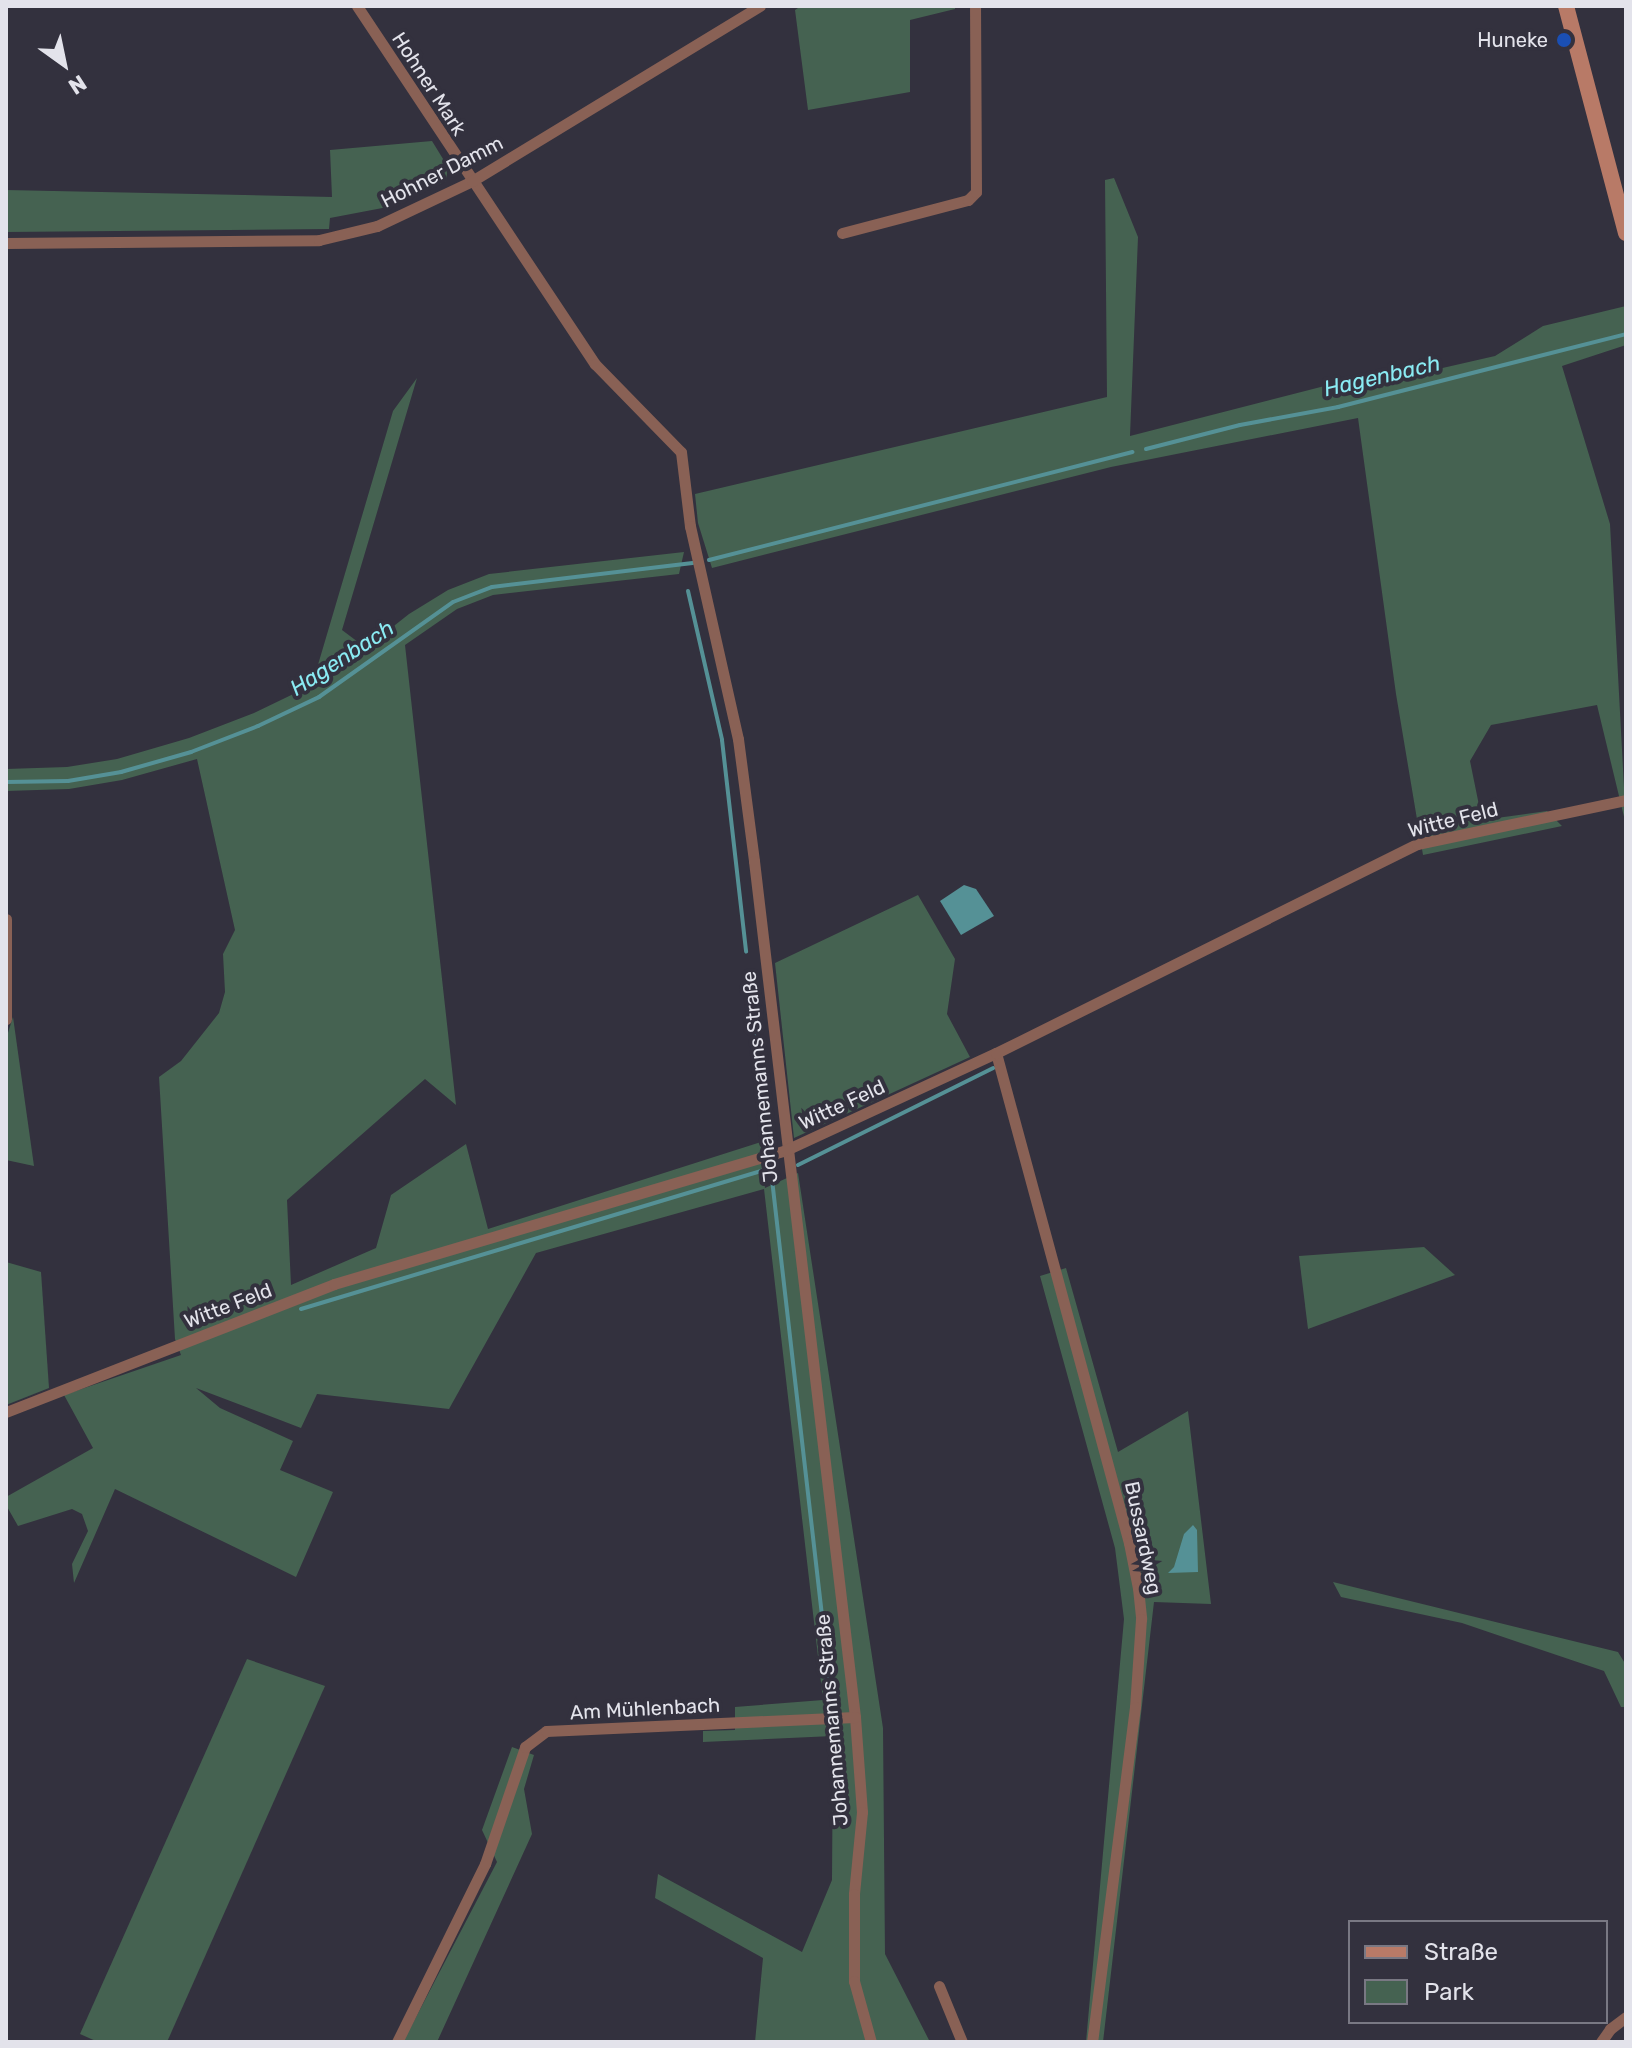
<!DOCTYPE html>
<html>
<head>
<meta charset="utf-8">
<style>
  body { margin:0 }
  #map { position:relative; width:1632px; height:2048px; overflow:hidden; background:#33313e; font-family:Rubik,sans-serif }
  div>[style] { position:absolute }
  .green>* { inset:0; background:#456251 }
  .water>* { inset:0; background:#559196 }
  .stream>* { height:4px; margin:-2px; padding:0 2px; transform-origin:2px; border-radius:2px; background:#559196 }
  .street>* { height:11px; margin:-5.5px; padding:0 5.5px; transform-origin:5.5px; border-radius:5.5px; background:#896155 }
  .secondary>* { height:16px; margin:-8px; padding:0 8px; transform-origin:8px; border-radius:8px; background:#b87a67 }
  .dots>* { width:22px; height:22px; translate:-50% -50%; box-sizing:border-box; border:4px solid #33313e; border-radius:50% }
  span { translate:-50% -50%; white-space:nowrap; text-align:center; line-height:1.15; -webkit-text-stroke:8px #33313e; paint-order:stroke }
  .poi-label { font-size:20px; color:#e3e3eb }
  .right { translate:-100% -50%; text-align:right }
  .street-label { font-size:20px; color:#e3e3eb }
  .water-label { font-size:22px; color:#8aebf3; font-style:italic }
  .frame { position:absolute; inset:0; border:8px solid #e3e3eb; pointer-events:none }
  .legend { position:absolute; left:1348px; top:1920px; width:260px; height:104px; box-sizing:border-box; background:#33313e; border:2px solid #797883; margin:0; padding:10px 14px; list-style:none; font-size:24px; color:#e3e3eb }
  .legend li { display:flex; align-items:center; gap:16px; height:40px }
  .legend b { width:40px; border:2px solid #797883 }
  .north { position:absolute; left:24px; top:24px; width:80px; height:80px; -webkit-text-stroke:6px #33313e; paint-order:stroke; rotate:147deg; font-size:22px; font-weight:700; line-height:32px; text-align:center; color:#e3e3eb }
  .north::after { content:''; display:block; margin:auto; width:28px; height:36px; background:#e3e3eb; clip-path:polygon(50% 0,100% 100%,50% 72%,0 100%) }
</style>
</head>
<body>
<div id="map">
  <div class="green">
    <i style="clip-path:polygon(801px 6px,955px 6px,955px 9px,910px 20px,910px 92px,808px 110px,795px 10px)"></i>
    <i style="clip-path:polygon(432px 141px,448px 167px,446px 181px,393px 206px,330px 218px,329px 229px,6px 232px,6px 190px,332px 197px,330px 150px)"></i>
    <i style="clip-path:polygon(1114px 178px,1138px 237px,1130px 436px,1348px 380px,1390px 380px,1495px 356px,1543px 326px,1626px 306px,1626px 345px,1562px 366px,1610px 524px,1626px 825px,1597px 705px,1491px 725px,1470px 761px,1482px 820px,1547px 811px,1562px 826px,1423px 855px,1396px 694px,1358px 418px,1111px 467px,712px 568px,698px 523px,695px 494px,1107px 397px,1105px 180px)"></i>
    <i style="clip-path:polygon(417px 378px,342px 630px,366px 648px,409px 614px,448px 590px,489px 574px,684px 552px,679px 574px,493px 595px,457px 609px,405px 645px,456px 1105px,425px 1079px,287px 1200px,291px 1285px,376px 1248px,391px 1195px,466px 1144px,488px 1229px,761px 1142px,765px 1188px,798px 1173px,883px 1728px,885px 1954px,930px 2042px,755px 2042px,763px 1958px,655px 1898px,658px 1874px,802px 1952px,832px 1880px,833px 1736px,703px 1742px,703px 1731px,735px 1730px,735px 1707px,823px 1700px,764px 1189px,536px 1253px,449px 1409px,317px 1394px,301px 1428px,196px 1388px,220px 1408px,293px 1441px,280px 1470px,333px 1492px,296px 1577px,115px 1489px,74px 1583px,72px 1564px,88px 1531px,82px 1514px,72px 1509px,18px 1526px,6px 1505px,6px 1497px,93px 1448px,64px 1395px,181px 1355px,175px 1339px,159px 1077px,181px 1061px,219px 1013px,225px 992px,223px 954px,235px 930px,197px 759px,122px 780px,69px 789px,6px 791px,6px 769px,67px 767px,117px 759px,189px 738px,254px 713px,312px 685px,393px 411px)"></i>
    <i style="clip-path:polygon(918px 895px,955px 959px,947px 1014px,970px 1057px,794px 1138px,775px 963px)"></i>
    <i style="clip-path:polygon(13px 1017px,34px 1166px,6px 1160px,6px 1039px)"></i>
    <i style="clip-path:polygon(1424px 1247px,1455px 1275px,1308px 1329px,1299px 1256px)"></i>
    <i style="clip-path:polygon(6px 1262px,41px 1272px,49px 1388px,6px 1405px)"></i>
    <i style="clip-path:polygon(1066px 1268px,1118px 1452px,1188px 1411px,1211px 1604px,1154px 1602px,1103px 2042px,1086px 2042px,1124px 1619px,1115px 1548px,1040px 1276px)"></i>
    <i style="clip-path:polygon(1333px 1582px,1618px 1652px,1626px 1665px,1626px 1707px,1621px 1707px,1604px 1671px,1462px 1623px,1341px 1597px)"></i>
    <i style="clip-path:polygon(247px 1659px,325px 1686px,167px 2042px,98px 2042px,80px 2034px)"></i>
    <i style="clip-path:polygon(512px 1747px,534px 1755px,524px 1789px,532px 1834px,437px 2042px,403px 2042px,497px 1862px,482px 1830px)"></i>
  </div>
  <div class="water">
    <i style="clip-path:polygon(964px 885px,976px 889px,994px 916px,961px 935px,940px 901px)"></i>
    <i style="clip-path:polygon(1193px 1525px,1197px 1530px,1198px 1572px,1168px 1573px,1174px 1567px,1184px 1534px)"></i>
  </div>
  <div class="stream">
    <i style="left:1146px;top:449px;width:97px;rotate:-14.3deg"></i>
    <i style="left:1240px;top:425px;width:100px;rotate:-10.4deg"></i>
    <i style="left:1338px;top:407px;width:297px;rotate:-14.2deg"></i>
    <i style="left:709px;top:560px;width:437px;rotate:-14.3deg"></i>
    <i style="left:688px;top:591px;width:153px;rotate:77.1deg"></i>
    <i style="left:722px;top:740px;width:213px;rotate:83.5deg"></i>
    <i style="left:6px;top:782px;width:62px;rotate:-0.9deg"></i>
    <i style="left:68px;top:781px;width:54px;rotate:-9.6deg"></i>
    <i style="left:121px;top:772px;width:73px;rotate:-15.9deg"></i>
    <i style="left:191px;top:752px;width:72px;rotate:-21.2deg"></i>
    <i style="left:258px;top:726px;width:68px;rotate:-25.4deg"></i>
    <i style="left:319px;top:697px;width:164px;rotate:-35.3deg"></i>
    <i style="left:453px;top:602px;width:42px;rotate:-21deg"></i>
    <i style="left:492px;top:587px;width:202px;rotate:-6.8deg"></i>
    <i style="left:749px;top:975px;width:175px;rotate:83.4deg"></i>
    <i style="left:770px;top:1162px;width:545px;rotate:83.46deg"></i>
    <i style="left:798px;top:1165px;width:218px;rotate:-26.4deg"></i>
    <i style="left:301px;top:1309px;width:490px;rotate:-16.7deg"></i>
  </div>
  <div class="street">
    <i style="left:357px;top:6px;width:430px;rotate:56.4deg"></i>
    <i style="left:595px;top:364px;width:123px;rotate:45.7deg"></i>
    <i style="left:681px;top:452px;width:75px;rotate:83.1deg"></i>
    <i style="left:690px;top:526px;width:218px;rotate:77.3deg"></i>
    <i style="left:738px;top:739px;width:123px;rotate:82.5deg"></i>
    <i style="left:754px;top:861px;width:862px;rotate:83.27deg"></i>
    <i style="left:855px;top:1717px;width:95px;rotate:85.8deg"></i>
    <i style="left:862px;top:1812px;width:82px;rotate:95.6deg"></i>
    <i style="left:854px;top:1894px;width:87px;rotate:90deg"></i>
    <i style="left:854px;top:1981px;width:63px;rotate:74.4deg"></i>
    <i style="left:842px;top:233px;width:130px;rotate:-14.7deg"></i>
    <i style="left:968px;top:200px;width:11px;rotate:-45deg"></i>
    <i style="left:976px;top:192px;width:186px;rotate:-90.3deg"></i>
    <i style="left:6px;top:243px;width:313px;rotate:-0.5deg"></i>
    <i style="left:319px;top:240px;width:60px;rotate:-13.6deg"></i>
    <i style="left:377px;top:226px;width:105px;rotate:-25.3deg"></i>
    <i style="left:472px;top:181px;width:337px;rotate:-31.3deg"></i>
    <i style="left:6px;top:919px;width:100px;rotate:90deg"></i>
    <i style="left:996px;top:1053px;width:508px;rotate:74.81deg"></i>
    <i style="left:1129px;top:1543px;width:46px;rotate:78.7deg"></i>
    <i style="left:1138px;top:1588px;width:31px;rotate:84deg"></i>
    <i style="left:1141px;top:1619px;width:88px;rotate:93.9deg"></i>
    <i style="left:1135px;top:1707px;width:338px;rotate:97.3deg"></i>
    <i style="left:6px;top:1412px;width:352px;rotate:-21.3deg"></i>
    <i style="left:334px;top:1284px;width:471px;rotate:-16.5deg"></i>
    <i style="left:786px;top:1150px;width:231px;rotate:-24.8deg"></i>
    <i style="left:996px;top:1053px;width:470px;rotate:-26.4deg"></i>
    <i style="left:1417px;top:844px;width:214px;rotate:-11.9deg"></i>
    <i style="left:939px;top:1986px;width:61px;rotate:67.7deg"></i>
    <i style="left:397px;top:2042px;width:199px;rotate:-63.7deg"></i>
    <i style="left:485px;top:1864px;width:124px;rotate:-71.1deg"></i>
    <i style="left:525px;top:1747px;width:26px;rotate:-37deg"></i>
    <i style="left:546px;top:1731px;width:309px;rotate:-2.6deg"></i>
    <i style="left:1601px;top:2042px;width:16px;rotate:-55deg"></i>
    <i style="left:1610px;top:2029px;width:20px;rotate:-37deg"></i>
  </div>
  <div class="secondary">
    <i style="left:1566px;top:6px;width:235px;rotate:75.2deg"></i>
  </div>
  <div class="dots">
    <i style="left:1564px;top:40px;background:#1a4fb4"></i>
  </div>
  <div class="poi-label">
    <span class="right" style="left:1548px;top:40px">Huneke</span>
  </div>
  <div class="street-label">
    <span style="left:429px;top:84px;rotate:57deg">Hohner Mark</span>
    <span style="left:442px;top:172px;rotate:-27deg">Hohner Damm</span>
    <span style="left:1453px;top:820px;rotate:-14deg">Witte Feld</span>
    <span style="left:760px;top:1077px;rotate:-96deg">Johannemanns Straße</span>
    <span style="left:842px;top:1105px;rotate:-25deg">Witte Feld</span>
    <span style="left:228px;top:1306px;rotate:-21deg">Witte Feld</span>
    <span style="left:1143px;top:1538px;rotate:78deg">Bussardweg</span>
    <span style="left:645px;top:1709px;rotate:-3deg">Am Mühlenbach</span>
    <span style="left:832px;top:1720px;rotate:-95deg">Johannemanns Straße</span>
  </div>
  <div class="water-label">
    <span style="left:1382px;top:376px;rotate:-13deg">Hagenbach</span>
    <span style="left:342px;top:658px;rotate:-33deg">Hagenbach</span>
  </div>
  <div class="frame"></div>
  <ul class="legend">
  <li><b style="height:10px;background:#b87a67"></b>Straße</li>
  <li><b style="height:22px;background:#456251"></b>Park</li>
  </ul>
  <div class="north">N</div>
</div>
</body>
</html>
